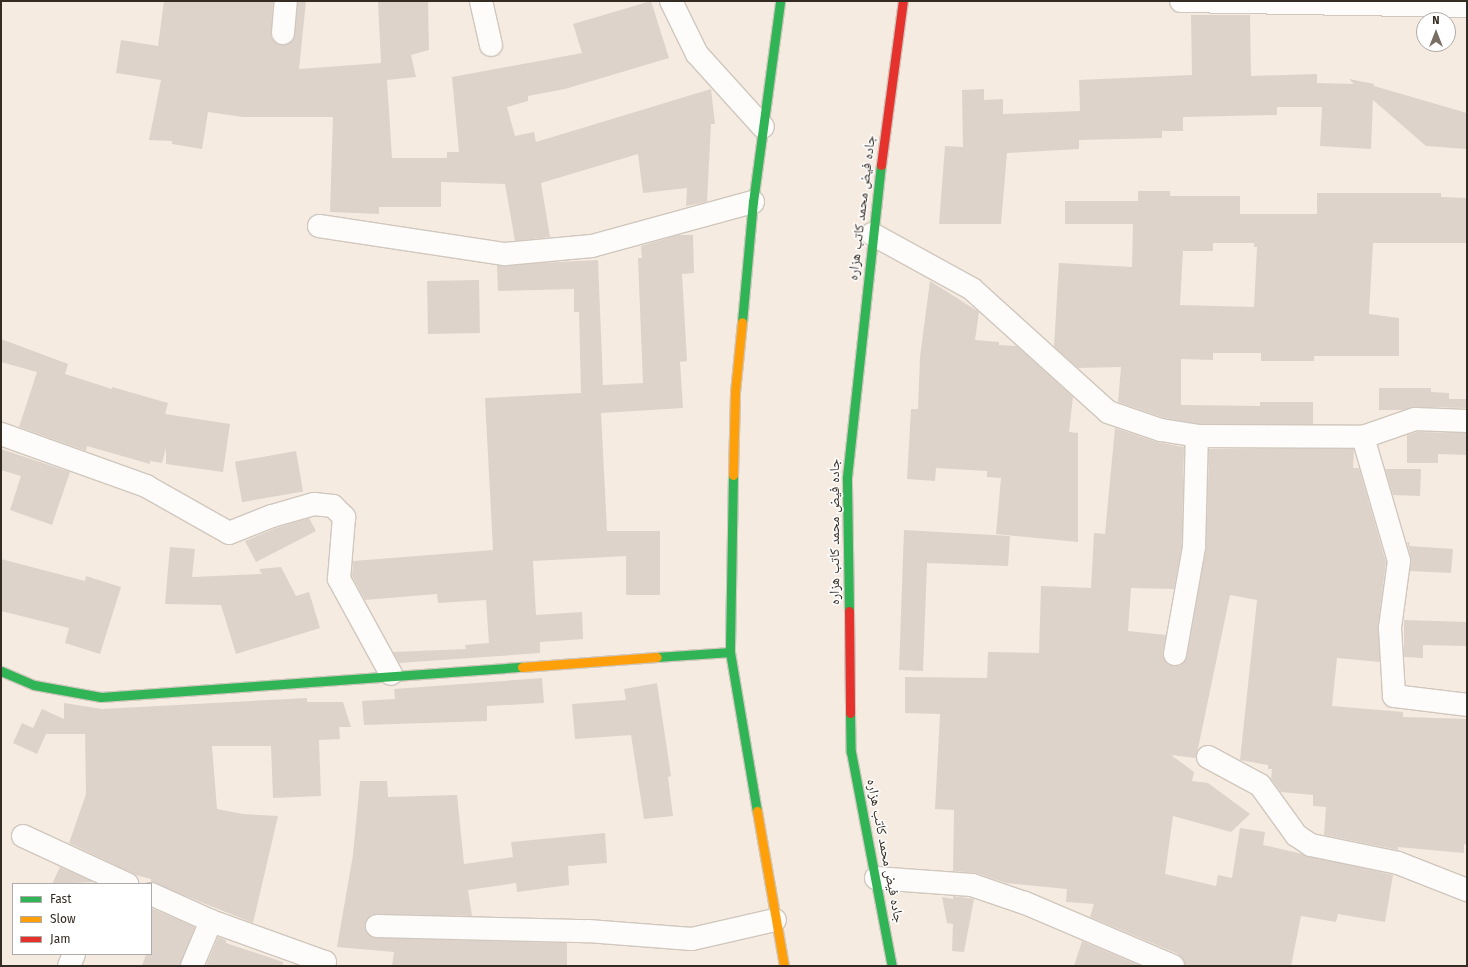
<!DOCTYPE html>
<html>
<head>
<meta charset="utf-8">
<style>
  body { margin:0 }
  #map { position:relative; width:1468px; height:967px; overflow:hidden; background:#f5ebe0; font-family:"Fira Sans","Noto Naskh Arabic",sans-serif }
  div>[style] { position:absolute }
  .building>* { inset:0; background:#ddd3cb; transform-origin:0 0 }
  .roads { filter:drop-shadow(1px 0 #d0c7be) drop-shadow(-1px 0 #d0c7be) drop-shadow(0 1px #d0c7be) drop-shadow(0 -1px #d0c7be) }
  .street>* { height:22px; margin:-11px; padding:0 11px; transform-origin:11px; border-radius:11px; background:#fefcfa }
  .fast>* { height:9px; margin:-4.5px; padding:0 4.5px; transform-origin:4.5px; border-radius:4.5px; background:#30b455 }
  .slow>* { height:9px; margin:-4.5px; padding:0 4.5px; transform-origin:4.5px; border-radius:4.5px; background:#ff9f0a }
  .jam>* { height:9px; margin:-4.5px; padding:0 4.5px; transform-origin:4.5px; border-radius:4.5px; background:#e5322d }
  span { translate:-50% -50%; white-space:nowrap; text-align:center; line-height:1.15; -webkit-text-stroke:3px #fff; paint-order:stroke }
  .street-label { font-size:14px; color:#342b22 }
  .frame { position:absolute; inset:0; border:2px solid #342b22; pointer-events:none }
  .legend { position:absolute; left:12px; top:883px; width:140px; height:72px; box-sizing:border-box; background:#fff; border:1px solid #aeaaa7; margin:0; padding:5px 7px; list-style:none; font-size:12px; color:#342b22 }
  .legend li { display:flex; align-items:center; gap:8px; height:20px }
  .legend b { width:20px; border:1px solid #aeaaa7 }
  .north { position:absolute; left:1416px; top:12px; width:40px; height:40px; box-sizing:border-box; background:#fff; border:1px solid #aeaaa7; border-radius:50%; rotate:0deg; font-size:11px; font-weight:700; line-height:16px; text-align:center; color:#342b22 }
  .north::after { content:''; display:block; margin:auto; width:14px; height:18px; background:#786e64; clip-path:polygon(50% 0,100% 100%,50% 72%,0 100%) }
</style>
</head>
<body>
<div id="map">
  <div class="building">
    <i style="clip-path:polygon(164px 1px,273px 1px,272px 38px,282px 45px,293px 40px,298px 1px,306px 1px,299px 69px,381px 63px,378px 1px,428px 1px,429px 50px,411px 55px,416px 77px,387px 80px,392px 158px,447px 158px,447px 152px,459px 152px,452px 77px,582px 53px,573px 24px,651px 1px,669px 58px,565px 89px,528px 96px,528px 101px,507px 107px,515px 136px,534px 132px,536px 142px,711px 89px,715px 124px,711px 124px,707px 202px,686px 206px,687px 188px,643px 193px,638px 154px,541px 183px,550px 237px,515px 241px,505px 184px,441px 182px,441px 207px,379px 207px,379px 214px,330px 212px,333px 117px,243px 117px,208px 112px,202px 149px,172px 144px,172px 141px,149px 140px,161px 80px,116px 73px,121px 40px,158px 46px)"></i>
    <i style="clip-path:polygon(1191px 15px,1250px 15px,1251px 76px,1317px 74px,1317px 83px,1354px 84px,1349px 79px,1374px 84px,1374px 86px,1467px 113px,1467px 149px,1426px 146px,1373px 100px,1371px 149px,1320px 146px,1322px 107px,1277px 107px,1277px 115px,1183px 117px,1183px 131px,1162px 131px,1162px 138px,1079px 140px,1079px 149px,1007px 153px,1001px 224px,939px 224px,945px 146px,963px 147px,962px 90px,984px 89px,984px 100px,1003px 99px,1003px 114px,1080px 111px,1079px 80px,1192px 75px)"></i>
    <i style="clip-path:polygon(evenodd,1138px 191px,1170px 191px,1170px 196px,1240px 196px,1240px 214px,1317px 214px,1317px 193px,1441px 193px,1441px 197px,1467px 198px,1467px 243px,1373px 243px,1369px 314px,1399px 318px,1399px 356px,1314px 356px,1314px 361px,1261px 361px,1261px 353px,1213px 353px,1213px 360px,1181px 359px,1181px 405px,1260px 406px,1260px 402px,1313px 402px,1313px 424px,1198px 424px,1164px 418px,1118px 402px,1121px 367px,1078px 368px,1054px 347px,1059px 263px,1132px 267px,1133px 224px,1065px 224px,1065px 201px,1138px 201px,1138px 191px,1213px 243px,1254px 243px,1254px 247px,1257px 247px,1254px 307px,1180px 305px,1183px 251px,1213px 251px,1213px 243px)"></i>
    <i style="clip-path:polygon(678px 235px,693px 235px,694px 273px,682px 274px,687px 361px,680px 362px,683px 408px,601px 413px,607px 531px,660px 531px,660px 595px,626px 595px,626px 556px,533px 561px,536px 615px,582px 612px,583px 639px,540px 642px,540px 653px,399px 663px,393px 652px,466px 649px,465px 645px,489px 643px,486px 600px,438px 603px,437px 594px,365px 600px,352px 576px,353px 561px,493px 550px,485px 398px,581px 393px,579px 312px,574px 312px,574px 289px,498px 291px,497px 265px,598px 260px,603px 385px,643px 383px,638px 258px,642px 258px,641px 246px)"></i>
    <i style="left:479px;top:280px;width:53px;height:52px;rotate:89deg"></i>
    <i style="clip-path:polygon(930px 281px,979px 312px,975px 340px,999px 342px,999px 345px,1017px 346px,1073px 397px,1069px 432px,1078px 433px,1078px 542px,996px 534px,1001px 478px,987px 477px,987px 471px,936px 468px,935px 481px,907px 479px,911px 409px,918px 409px,920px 357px)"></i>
    <i style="clip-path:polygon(1px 339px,68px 364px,65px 374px,112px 389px,112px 387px,168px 403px,165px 414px,230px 424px,223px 472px,166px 464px,166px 448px,162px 463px,150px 461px,150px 464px,87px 446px,86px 451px,19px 427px,37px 372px,1px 362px)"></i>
    <i style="clip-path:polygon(1379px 388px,1431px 388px,1431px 392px,1449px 393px,1449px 399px,1467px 399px,1467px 408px,1415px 407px,1403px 410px,1379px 410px)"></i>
    <i style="clip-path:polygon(1115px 428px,1157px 442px,1184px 447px,1182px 546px,1174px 589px,1131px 588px,1128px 631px,1166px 635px,1163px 652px,1167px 664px,1180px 666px,1187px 656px,1206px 549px,1209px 449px,1354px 449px,1353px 468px,1359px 468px,1386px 562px,1378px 626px,1380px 662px,1337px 658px,1332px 706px,1403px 712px,1403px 717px,1467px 719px,1467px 845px,1464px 844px,1464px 853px,1398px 847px,1398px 850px,1324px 835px,1326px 807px,1313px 806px,1313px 795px,1281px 792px,1271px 779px,1272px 769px,1268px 769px,1268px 765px,1240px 760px,1257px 600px,1230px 595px,1196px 758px,1171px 755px,1194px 772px,1192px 781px,1208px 783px,1250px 814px,1231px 832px,1173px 816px,1165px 874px,1216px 886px,1218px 875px,1232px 878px,1240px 828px,1265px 832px,1263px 845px,1393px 875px,1385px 922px,1338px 914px,1336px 922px,1301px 916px,1291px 966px,1185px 966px,1183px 959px,1178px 954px,1090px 917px,1094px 904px,1066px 902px,1067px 889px,1006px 883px,976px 873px,953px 871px,954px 810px,935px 809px,940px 714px,905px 713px,905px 677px,987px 678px,988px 652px,1039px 653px,1041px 586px,1091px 588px,1094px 533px,1105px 534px)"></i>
    <i style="clip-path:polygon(1417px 432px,1467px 433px,1467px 455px,1438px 454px,1438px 463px,1407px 463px,1407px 435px)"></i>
    <i style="clip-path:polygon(1px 449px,70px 472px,52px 525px,10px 510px,21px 476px,1px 470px)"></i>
    <i style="left:296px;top:451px;width:41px;height:62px;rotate:80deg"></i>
    <i style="clip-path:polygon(1385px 469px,1421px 469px,1420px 496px,1393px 495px)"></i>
    <i style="clip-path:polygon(309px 518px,316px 531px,256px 562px,245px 541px,276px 528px)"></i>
    <i style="clip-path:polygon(904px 530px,1010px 536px,1008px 566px,927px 563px,923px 671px,899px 670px)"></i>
    <i style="clip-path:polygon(1407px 542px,1410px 543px,1409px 546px,1453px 549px,1451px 573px,1410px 571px,1411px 558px)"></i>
    <i style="clip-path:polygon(170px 547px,195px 549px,192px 577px,262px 574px,259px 569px,281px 567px,296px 596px,309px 592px,320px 628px,236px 654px,221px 605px,165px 604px)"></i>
    <i style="clip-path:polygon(1px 559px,85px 581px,86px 576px,121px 587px,100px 654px,65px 643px,69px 628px,1px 611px)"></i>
    <i style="clip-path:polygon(1404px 620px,1467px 622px,1466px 646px,1423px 645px,1423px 658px,1404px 657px)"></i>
    <i style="clip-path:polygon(542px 678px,544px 703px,487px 706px,487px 721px,364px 725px,362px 701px,395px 699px,394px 689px)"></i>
    <i style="clip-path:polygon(657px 683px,671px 776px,668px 777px,673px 816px,644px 819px,631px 735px,575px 739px,572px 704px,626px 700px,624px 689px)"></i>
    <i style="clip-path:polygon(307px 698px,307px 702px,343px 702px,351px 727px,339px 727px,340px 739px,319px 740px,321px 796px,273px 798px,271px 746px,212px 746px,217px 809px,243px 814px,278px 816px,253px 923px,151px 882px,151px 879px,136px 875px,69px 843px,86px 794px,85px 734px,46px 734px,37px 754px,13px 743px,22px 723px,33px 728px,42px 709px,64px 719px,64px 703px,102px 709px)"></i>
    <i style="clip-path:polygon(360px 781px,387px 781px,388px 797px,457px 795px,464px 864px,513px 857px,511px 842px,605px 833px,607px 863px,568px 866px,569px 885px,517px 892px,516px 883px,468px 890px,472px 916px,377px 914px,371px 915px,365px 925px,366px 932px,377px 938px,567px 943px,567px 966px,392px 966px,394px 952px,337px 947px,353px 855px)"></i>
    <i style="clip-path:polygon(60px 867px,94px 882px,52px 884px)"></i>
    <i style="clip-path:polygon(953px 896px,974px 899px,964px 952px,952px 951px,953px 924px,947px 923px,942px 897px,953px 899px)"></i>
    <i style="clip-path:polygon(151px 908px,195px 927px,180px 966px,142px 966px,146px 954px,151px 954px)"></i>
    <i style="clip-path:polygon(218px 937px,226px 940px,226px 943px,283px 962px,283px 966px,206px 966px)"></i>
    <i style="clip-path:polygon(1082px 941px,1141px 966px,1074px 966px)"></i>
  </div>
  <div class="roads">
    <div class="street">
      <i style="left:481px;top:1px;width:45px;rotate:77.2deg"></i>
      <i style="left:671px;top:1px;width:59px;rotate:63.9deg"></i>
      <i style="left:697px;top:54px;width:98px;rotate:47.9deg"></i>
      <i style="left:1181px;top:1px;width:286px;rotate:1deg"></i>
      <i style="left:283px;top:33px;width:32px;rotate:-85deg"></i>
      <i style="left:319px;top:226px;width:188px;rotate:8.6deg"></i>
      <i style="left:505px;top:254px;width:87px;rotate:-5.3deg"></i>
      <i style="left:592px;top:246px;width:167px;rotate:-15.3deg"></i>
      <i style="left:872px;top:234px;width:114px;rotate:28.8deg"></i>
      <i style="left:972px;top:289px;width:183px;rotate:42.1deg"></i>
      <i style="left:1108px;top:412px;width:56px;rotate:18.8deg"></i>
      <i style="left:1161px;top:430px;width:36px;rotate:9deg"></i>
      <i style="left:1197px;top:436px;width:166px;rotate:0.3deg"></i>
      <i style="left:1363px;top:437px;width:55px;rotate:-19.1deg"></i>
      <i style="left:1415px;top:419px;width:52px;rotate:2.2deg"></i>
      <i style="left:1px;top:434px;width:154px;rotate:19.7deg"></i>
      <i style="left:146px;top:486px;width:95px;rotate:29.5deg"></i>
      <i style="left:229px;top:533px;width:46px;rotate:-21.6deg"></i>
      <i style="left:272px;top:516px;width:44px;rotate:-15.9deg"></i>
      <i style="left:314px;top:504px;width:19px;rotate:6deg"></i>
      <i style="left:333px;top:506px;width:16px;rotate:45deg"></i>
      <i style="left:344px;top:517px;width:62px;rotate:94.6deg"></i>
      <i style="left:339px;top:579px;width:108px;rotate:61.3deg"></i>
      <i style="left:1363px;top:437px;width:129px;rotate:73.8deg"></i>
      <i style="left:1399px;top:561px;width:68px;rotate:97.7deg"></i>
      <i style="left:1390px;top:628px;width:68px;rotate:86.6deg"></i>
      <i style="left:1394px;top:696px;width:74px;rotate:7deg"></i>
      <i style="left:1175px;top:654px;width:109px;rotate:-79.9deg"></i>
      <i style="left:1194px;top:547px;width:111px;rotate:-88.5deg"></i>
      <i style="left:1208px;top:757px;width:59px;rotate:28.3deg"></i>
      <i style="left:1260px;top:785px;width:62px;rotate:54.2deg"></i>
      <i style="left:1296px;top:835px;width:18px;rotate:34deg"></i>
      <i style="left:1311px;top:845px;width:89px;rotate:11.7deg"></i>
      <i style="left:1398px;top:863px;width:74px;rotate:21.4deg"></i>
      <i style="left:23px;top:836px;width:115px;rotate:24.8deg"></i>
      <i style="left:876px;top:878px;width:96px;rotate:4.2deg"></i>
      <i style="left:972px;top:885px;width:56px;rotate:18.8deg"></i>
      <i style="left:1025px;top:903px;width:161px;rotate:23.1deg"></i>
      <i style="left:151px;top:894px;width:66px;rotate:24.2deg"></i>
      <i style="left:211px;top:921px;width:121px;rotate:19.8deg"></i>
      <i style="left:325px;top:962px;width:4px;rotate:104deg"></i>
      <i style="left:377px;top:926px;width:211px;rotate:1.4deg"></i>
      <i style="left:588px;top:931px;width:104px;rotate:4.4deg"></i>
      <i style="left:692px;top:939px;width:85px;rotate:-12.9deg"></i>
      <i style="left:69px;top:966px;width:13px;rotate:-67deg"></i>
      <i style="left:192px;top:966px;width:49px;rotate:-67.1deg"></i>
    </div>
    <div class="fast">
      <i style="left:742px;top:322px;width:121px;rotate:-84.8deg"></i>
      <i style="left:753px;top:202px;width:203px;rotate:-82.3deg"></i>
      <i style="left:733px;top:475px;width:177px;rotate:91deg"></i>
      <i style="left:730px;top:652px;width:161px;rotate:80.4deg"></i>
      <i style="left:849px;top:611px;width:134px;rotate:-90.9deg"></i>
      <i style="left:847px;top:477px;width:314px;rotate:-83.8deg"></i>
      <i style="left:657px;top:657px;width:73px;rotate:-3.9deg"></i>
      <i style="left:1px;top:671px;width:36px;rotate:23deg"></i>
      <i style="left:34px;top:685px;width:68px;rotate:10.2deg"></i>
      <i style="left:101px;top:697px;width:422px;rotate:-4.1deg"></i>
      <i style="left:850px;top:713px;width:39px;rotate:89deg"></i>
      <i style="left:851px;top:752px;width:218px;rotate:79.2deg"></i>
    </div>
    <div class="slow">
      <i style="left:733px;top:475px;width:83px;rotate:-88.6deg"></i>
      <i style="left:735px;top:392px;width:70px;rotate:-84.3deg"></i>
      <i style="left:522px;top:667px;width:135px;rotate:-4.2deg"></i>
      <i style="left:757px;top:811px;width:157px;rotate:80.1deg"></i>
    </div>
    <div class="jam">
      <i style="left:881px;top:165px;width:165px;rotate:-82.4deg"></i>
      <i style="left:849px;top:611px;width:102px;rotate:89.4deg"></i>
    </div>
  </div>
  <div class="street-label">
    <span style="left:862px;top:208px;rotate:-83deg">جاده فیض محمد کاتب هزاره</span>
    <span style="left:835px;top:532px;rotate:-90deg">جاده فیض محمد کاتب هزاره</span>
    <span style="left:885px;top:851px;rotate:79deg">جاده فیض محمد کاتب هزاره</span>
  </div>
  <div class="frame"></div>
  <ul class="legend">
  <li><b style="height:5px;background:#30b455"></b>Fast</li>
  <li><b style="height:5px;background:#ff9f0a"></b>Slow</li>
  <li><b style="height:5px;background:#e5322d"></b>Jam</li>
  </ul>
  <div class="north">N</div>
</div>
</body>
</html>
